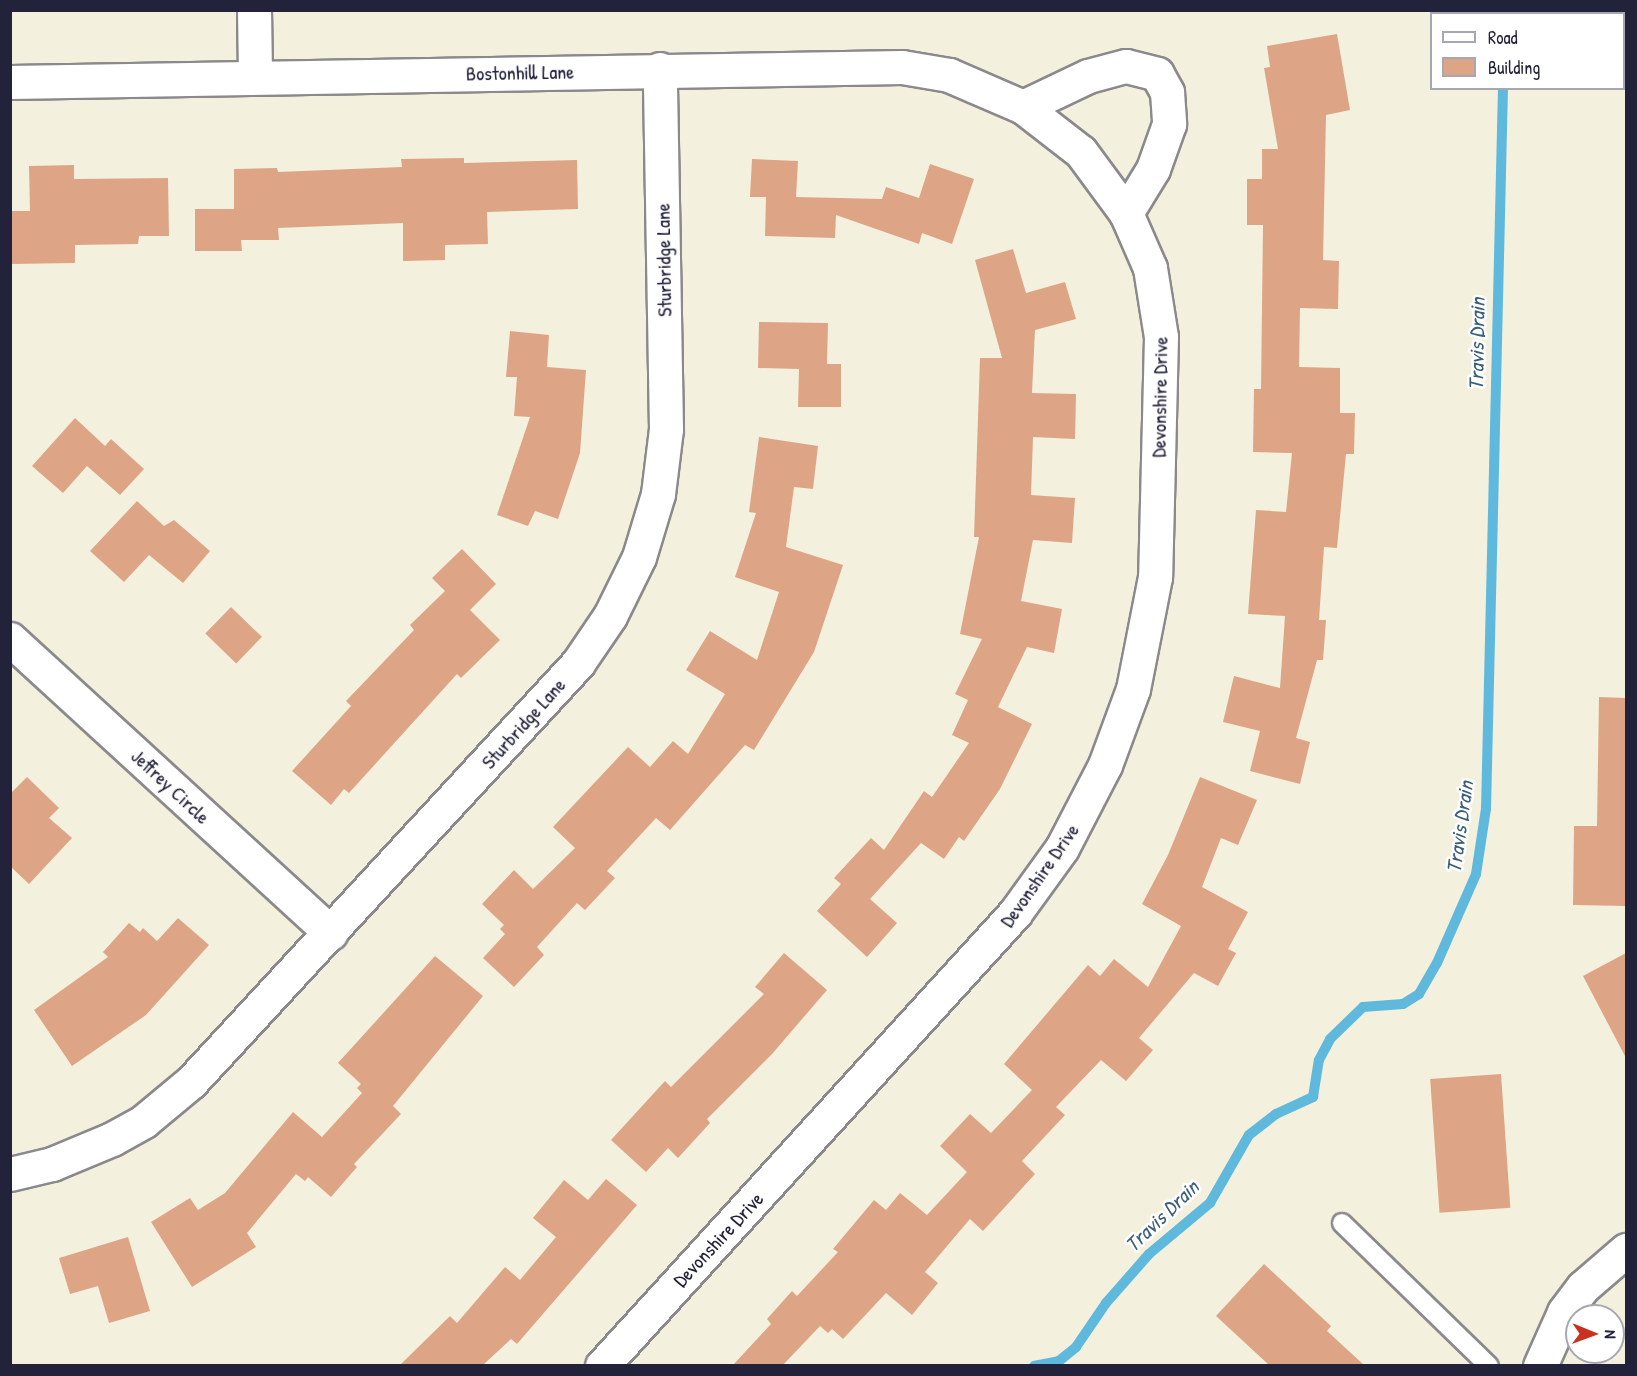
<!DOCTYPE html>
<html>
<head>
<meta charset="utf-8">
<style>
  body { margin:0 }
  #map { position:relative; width:1637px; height:1376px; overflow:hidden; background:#f4f0de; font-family:"Patrick Hand",sans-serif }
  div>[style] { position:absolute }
  .stream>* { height:10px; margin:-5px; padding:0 5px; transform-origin:5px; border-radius:5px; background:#5eb9dc }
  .building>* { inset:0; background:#dda585; transform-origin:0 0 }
  .roads { filter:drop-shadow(2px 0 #8b898c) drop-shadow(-2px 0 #8b898c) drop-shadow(0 2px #8b898c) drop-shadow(0 -2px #8b898c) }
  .service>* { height:18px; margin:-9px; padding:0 9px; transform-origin:9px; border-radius:9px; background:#fff }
  .minor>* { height:33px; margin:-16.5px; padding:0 16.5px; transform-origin:16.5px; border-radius:16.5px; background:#fff }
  span { translate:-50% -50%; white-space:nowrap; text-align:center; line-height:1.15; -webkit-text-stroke:5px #fff; paint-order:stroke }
  .street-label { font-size:20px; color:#22223b }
  .water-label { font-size:21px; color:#3a5e7b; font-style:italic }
  .frame { position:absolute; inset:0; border:12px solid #22223b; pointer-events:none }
  .legend { position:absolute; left:1430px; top:12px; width:195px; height:78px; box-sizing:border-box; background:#fff; border:2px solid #a7a7b1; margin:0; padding:8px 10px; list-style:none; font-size:18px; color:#22223b }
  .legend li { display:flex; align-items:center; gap:12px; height:30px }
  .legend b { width:30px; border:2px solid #a7a7b1 }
  .north { position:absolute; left:1565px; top:1304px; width:60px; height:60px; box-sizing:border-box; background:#fff; border:2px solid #a7a7b1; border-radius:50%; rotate:91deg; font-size:16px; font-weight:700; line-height:24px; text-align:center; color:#22223b }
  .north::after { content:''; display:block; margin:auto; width:21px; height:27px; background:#c8321e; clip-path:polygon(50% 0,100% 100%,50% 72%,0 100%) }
</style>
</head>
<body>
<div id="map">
  <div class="stream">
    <i style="left:1504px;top:14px;width:4px;rotate:-90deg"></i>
    <i style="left:1034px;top:1366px;width:25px;rotate:-11deg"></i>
    <i style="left:1059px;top:1361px;width:22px;rotate:-39deg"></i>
    <i style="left:1076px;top:1347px;width:53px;rotate:-55.7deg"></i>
    <i style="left:1106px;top:1303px;width:65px;rotate:-48.7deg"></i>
    <i style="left:1149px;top:1254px;width:80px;rotate:-39.9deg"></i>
    <i style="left:1210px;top:1203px;width:78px;rotate:-60.2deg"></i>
    <i style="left:1249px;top:1135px;width:34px;rotate:-38deg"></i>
    <i style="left:1276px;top:1114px;width:41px;rotate:-24.7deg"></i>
    <i style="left:1313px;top:1097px;width:37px;rotate:-81deg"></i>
    <i style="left:1319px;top:1060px;width:24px;rotate:-62deg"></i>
    <i style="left:1330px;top:1039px;width:46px;rotate:-44.1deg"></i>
    <i style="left:1363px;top:1007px;width:40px;rotate:-4.3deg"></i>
    <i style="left:1403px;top:1004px;width:19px;rotate:-32deg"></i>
    <i style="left:1419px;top:994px;width:36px;rotate:-60deg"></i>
    <i style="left:1437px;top:963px;width:97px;rotate:-66.3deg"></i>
    <i style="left:1476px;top:874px;width:66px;rotate:-81.3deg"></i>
    <i style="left:1486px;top:809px;width:721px;rotate:-88.65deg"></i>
  </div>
  <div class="building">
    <i style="clip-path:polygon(1337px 34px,1350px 110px,1326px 115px,1323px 260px,1339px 261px,1338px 309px,1300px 308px,1299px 367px,1340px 368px,1340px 413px,1355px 413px,1354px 454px,1346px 454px,1337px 548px,1324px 547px,1319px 620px,1326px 620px,1323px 660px,1317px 660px,1296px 738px,1310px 742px,1300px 784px,1250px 771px,1260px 731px,1223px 722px,1234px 676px,1280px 688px,1285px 616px,1248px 614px,1256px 510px,1286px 512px,1292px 453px,1253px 452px,1254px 389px,1261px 389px,1263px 225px,1247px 225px,1247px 179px,1262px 179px,1262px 149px,1278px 149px,1264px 68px,1270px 67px,1267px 46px)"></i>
    <i style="clip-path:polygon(464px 158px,464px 163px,577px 160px,578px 209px,487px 212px,488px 244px,445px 245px,445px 260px,403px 261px,403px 223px,278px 228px,279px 240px,241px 240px,242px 251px,195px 251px,195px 209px,234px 209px,234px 169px,277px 168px,278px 172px,402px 167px,401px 159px)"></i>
    <i style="clip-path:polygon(752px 159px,798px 161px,796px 197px,882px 199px,886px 187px,919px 198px,930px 164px,974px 179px,952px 244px,922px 233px,919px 244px,836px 215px,835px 238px,765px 236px,766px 197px,750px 197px)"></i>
    <i style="clip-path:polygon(74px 165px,74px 179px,168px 178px,169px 236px,139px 236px,138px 244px,75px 245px,75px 263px,10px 264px,10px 211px,30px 211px,29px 166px)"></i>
    <i style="clip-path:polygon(1013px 249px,1026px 293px,1065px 282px,1076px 319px,1035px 330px,1032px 393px,1076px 394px,1075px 439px,1033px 437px,1031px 495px,1075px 498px,1072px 543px,1033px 540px,1021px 601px,1062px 609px,1054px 653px,1027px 647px,998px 707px,1032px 724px,1000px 789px,964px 841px,959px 837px,944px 859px,921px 843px,870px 899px,897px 923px,867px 957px,817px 911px,841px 884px,834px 878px,871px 838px,884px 850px,924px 791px,932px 797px,969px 743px,952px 735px,968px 700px,955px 694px,982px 639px,960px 634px,979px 537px,974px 537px,980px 358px,1002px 358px,975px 260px)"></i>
    <i style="clip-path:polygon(759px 322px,828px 323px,827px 364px,841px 364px,841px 407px,798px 407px,799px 369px,758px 368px)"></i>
    <i style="clip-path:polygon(510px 331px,549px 335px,547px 367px,586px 370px,580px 453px,558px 519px,535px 511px,528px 526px,497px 515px,530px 417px,514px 416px,517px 377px,506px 377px)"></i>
    <i style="clip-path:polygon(75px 418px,105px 446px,111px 439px,144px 469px,120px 495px,87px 466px,63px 493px,32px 466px)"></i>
    <i style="clip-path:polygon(759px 437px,818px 446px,813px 489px,794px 487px,786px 547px,843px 565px,814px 652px,754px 750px,745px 745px,670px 830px,656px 818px,607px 871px,615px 878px,585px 910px,577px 903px,537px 947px,544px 955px,514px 987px,483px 958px,505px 934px,500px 929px,504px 925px,482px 904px,514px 870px,533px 889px,575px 848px,553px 827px,628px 747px,650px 767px,673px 741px,688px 754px,725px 694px,686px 670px,710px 631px,757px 660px,779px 592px,735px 577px,756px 513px,749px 512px)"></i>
    <i style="clip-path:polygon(137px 501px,164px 526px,174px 520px,210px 551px,183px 583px,149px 555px,124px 582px,90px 551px)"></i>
    <i style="clip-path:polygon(462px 549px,496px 584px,470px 610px,500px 640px,461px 678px,457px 674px,349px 793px,344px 789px,331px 805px,292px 771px,351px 706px,346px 701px,414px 630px,410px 625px,445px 591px,432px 578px)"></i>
    <i style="left:231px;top:607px;width:43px;height:37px;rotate:44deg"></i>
    <i style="clip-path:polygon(1599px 697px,1626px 698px,1626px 906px,1573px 905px,1574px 826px,1597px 826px)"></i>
    <i style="clip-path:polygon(27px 777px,59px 808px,49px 818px,72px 838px,29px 884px,10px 866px,10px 794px)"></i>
    <i style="clip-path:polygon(1200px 777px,1257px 800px,1238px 845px,1221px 838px,1202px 887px,1248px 912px,1228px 949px,1236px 953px,1218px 986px,1194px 973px,1139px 1038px,1153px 1050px,1126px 1081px,1101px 1060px,1056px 1107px,1065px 1115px,1022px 1161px,1035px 1174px,983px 1231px,970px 1219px,925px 1272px,938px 1283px,912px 1315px,886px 1293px,843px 1339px,832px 1329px,828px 1333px,820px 1326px,783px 1365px,733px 1365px,771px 1324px,767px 1319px,792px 1291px,797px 1296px,838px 1252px,833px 1249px,874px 1200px,886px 1210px,900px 1193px,927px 1215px,967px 1172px,940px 1146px,970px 1114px,991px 1133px,1032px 1090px,1004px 1064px,1088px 965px,1100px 976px,1114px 959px,1148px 987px,1181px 926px,1142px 904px,1168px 855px)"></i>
    <i style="clip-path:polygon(178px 918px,209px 945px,146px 1015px,72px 1066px,34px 1010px,108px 957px,103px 952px,129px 923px,140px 932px,143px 928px,157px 941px)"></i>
    <i style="clip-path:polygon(784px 953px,827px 990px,772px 1054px,707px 1119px,710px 1123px,678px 1158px,668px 1148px,646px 1172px,611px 1140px,665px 1081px,671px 1087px,764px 994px,755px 987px)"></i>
    <i style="clip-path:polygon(1626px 953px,1626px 1058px,1583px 976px)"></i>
    <i style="clip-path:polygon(435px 956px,483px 996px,393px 1106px,401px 1114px,354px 1164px,357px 1167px,331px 1197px,308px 1177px,305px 1181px,296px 1174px,247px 1233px,256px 1247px,192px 1287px,151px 1222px,190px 1198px,198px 1210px,225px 1193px,293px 1112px,322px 1137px,362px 1093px,357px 1088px,361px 1084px,338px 1063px)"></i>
    <i style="left:1501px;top:1074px;width:134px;height:71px;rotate:86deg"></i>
    <i style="clip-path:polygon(606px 1179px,637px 1205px,517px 1344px,511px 1339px,483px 1365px,400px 1365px,450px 1316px,457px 1323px,505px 1267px,520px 1280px,556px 1237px,533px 1218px,564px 1180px,588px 1200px)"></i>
    <i style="clip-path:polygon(128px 1237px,150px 1311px,109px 1323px,98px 1286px,70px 1294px,59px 1258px)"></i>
    <i style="clip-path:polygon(1264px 1264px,1331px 1326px,1327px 1331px,1364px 1365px,1269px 1365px,1216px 1316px)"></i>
  </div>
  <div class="roads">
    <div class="service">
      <i style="left:1342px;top:1223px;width:205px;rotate:44.2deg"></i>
    </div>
    <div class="minor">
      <i style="left:254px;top:10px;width:67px;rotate:89.1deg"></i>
      <i style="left:10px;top:82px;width:892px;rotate:-0.96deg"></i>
      <i style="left:902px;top:67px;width:48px;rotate:9.7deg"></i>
      <i style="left:949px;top:75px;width:81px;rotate:23.4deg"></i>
      <i style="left:1023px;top:107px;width:73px;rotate:37.8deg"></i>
      <i style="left:1081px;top:152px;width:76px;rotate:53.6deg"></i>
      <i style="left:1126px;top:213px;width:60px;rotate:66.4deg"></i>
      <i style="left:1150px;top:268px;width:70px;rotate:80.9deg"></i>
      <i style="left:1161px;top:337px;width:240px;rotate:91.4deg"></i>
      <i style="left:1155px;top:577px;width:114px;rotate:101.1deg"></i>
      <i style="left:1133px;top:689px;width:81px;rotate:110.2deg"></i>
      <i style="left:1105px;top:765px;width:93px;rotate:117.4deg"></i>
      <i style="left:1062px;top:848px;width:80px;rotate:125.9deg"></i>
      <i style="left:1015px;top:913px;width:613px;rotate:132.36deg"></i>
      <i style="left:1023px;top:107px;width:72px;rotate:-25.5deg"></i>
      <i style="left:1088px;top:76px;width:39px;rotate:-15deg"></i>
      <i style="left:1126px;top:66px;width:32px;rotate:14deg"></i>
      <i style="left:1157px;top:74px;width:21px;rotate:61deg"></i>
      <i style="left:1167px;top:92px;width:32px;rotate:86deg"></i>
      <i style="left:1169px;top:124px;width:48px;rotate:109.6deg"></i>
      <i style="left:1153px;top:169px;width:52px;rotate:121.5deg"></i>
      <i style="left:10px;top:639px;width:435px;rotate:42.5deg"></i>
      <i style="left:10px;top:1174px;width:43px;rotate:-13.4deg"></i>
      <i style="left:52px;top:1164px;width:65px;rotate:-22.6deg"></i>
      <i style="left:112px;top:1139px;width:37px;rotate:-29deg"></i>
      <i style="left:144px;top:1121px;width:61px;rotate:-39.7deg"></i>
      <i style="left:191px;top:1082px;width:570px;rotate:-47.27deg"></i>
      <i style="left:578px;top:663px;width:57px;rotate:-55.8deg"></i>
      <i style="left:610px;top:616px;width:66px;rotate:-63.8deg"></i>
      <i style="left:639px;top:557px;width:66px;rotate:-73.2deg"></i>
      <i style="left:658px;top:494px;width:65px;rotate:-83deg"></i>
      <i style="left:666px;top:429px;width:360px;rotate:-91deg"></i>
      <i style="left:1540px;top:1366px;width:59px;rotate:-66deg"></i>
      <i style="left:1564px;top:1312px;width:31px;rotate:-53deg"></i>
      <i style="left:1583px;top:1287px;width:57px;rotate:-40.7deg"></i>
    </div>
  </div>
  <div class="street-label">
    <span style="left:520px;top:72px;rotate:-1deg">Bostonhill Lane</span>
    <span style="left:663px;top:260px;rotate:-91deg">Sturbridge Lane</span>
    <span style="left:1159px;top:397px;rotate:-89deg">Devonshire Drive</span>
    <span style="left:523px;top:723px;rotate:-48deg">Sturbridge Lane</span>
    <span style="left:171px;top:786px;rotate:43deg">Jeffrey Circle</span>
    <span style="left:1039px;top:875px;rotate:-55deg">Devonshire Drive</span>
    <span style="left:718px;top:1239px;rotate:-47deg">Devonshire Drive</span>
  </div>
  <div class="water-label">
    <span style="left:1477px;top:344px;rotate:-89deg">Travis Drain</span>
    <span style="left:1460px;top:827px;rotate:-82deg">Travis Drain</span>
    <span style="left:1162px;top:1216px;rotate:-44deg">Travis Drain</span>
  </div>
  <div class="frame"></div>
  <ul class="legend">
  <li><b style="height:8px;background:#fff"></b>Road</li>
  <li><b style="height:16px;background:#dda585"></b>Building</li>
  </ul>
  <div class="north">N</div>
</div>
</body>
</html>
